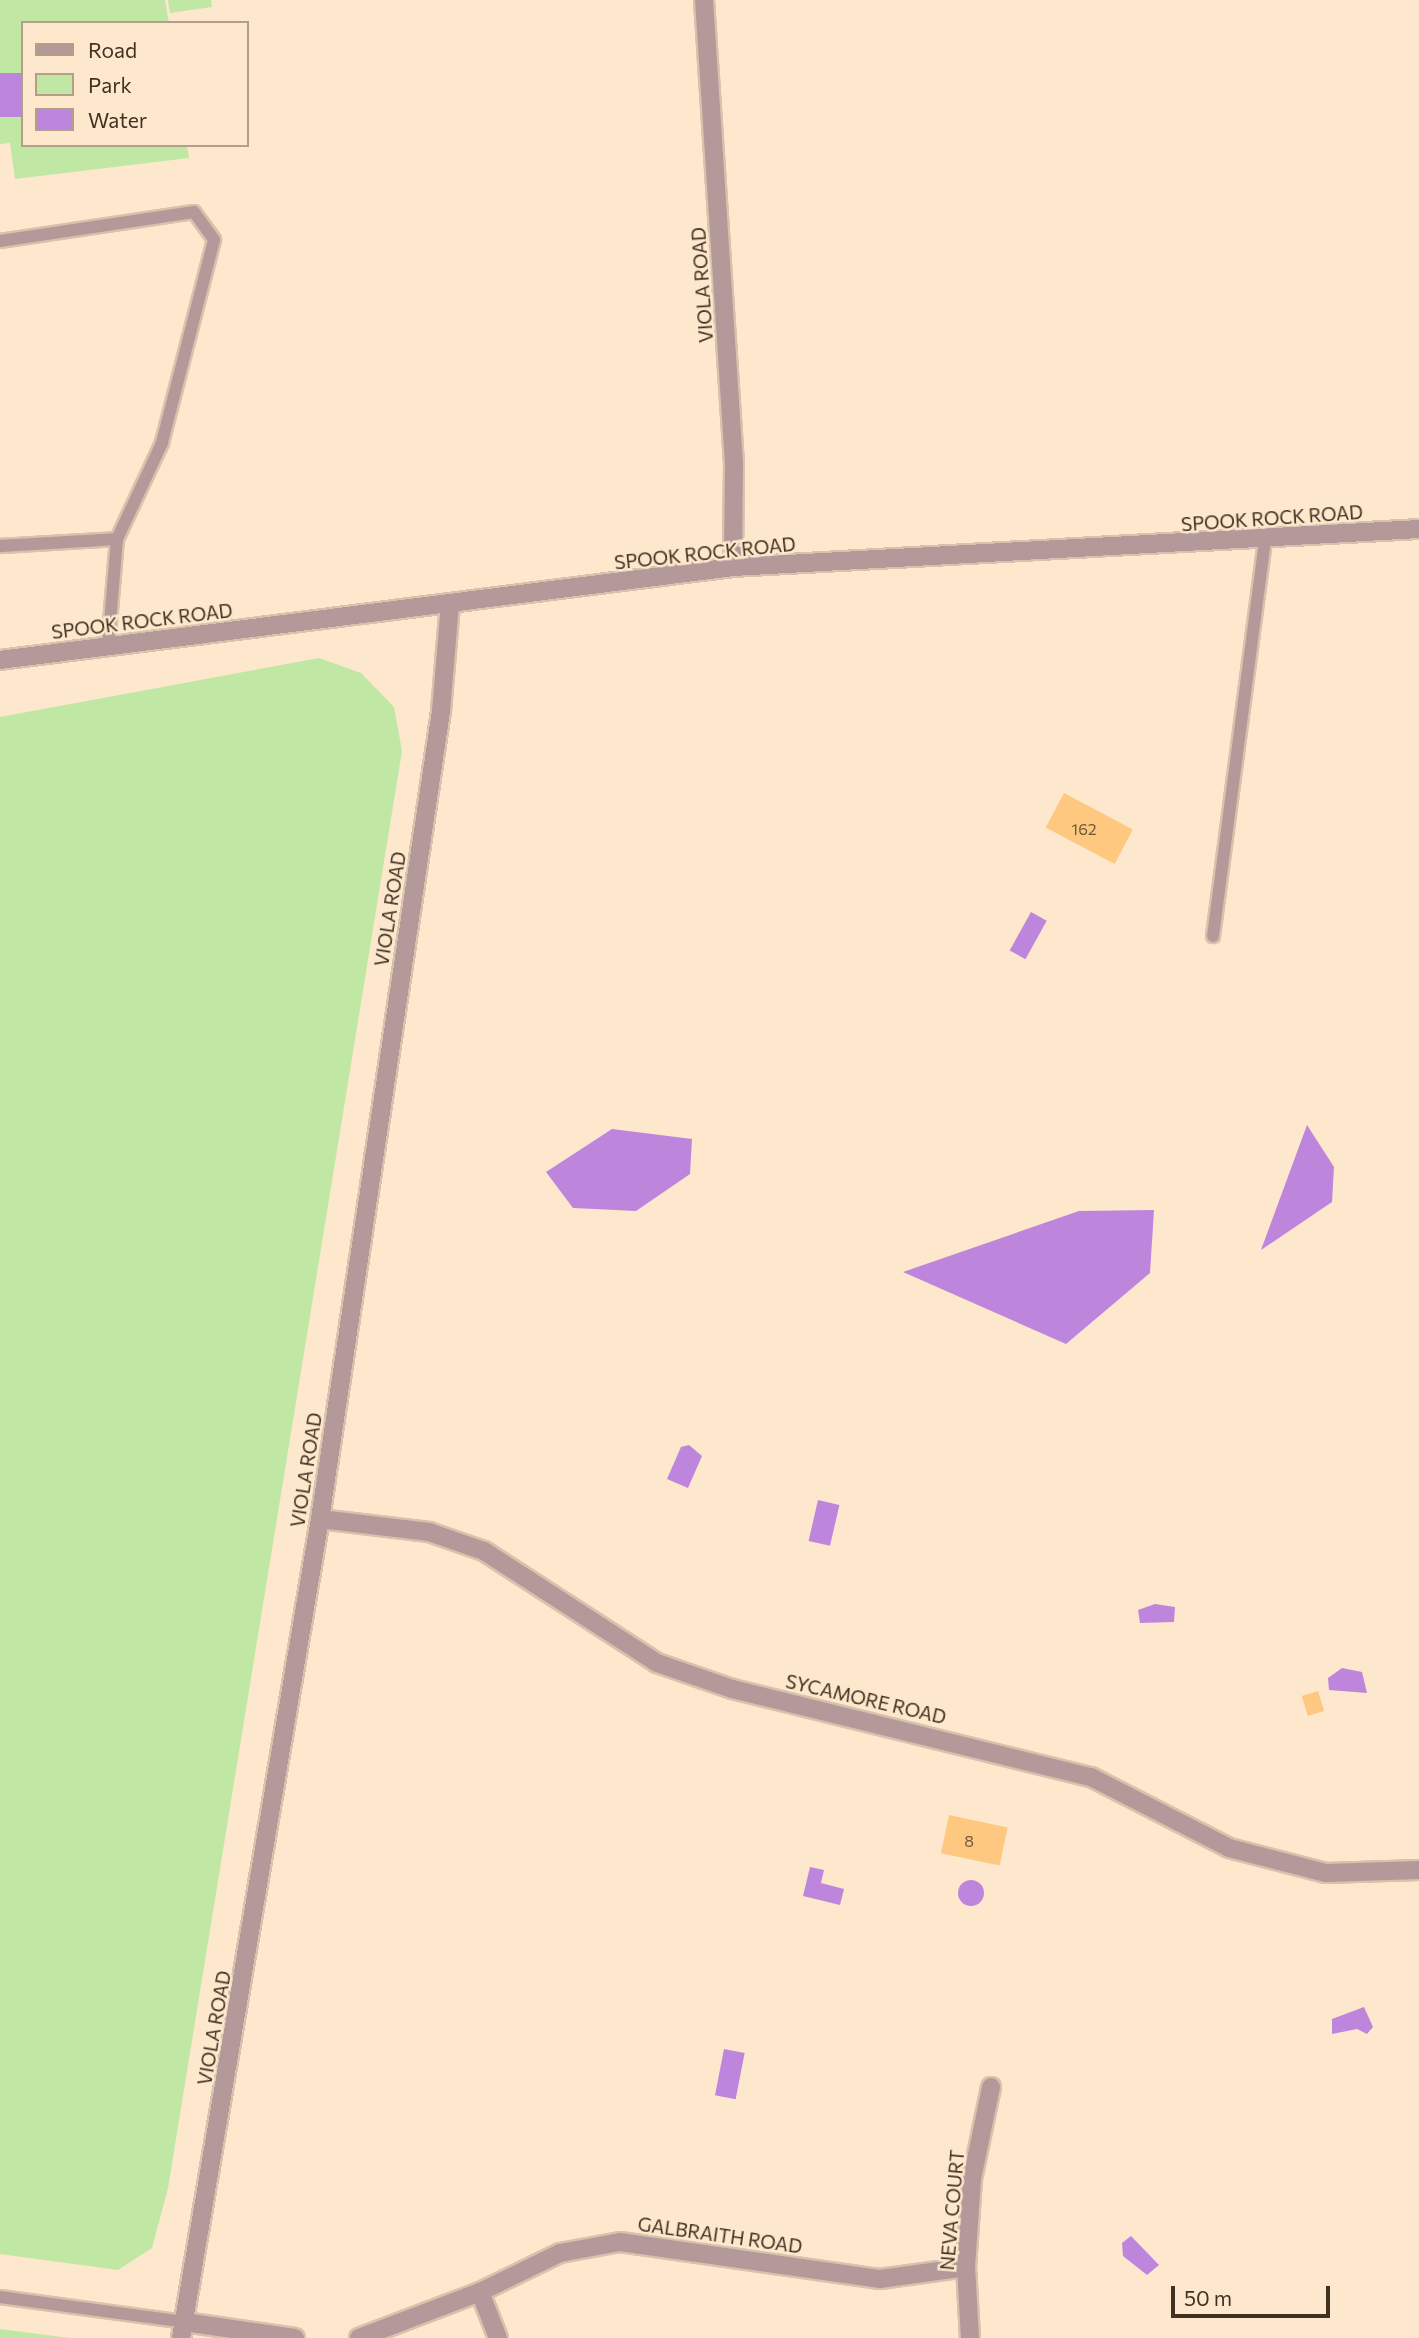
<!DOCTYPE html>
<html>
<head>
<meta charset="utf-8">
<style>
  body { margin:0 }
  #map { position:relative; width:1419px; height:2338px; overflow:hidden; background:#fde7cd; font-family:Commissioner,sans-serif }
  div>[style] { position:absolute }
  .green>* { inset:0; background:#c0e8a4 }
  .water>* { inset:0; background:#bd86dc; transform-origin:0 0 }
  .round { border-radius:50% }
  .building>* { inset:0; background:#fec881; transform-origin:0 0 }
  .roads { filter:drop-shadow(2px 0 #d7c3ab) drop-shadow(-2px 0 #d7c3ab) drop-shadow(0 2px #d7c3ab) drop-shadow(0 -2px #d7c3ab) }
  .service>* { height:12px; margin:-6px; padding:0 6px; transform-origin:6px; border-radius:6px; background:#b4999b }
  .minor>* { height:18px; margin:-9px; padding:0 9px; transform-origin:9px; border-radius:9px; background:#b4999b }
  .tertiary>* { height:18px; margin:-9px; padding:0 9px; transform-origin:9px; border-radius:9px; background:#b4999b }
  span { translate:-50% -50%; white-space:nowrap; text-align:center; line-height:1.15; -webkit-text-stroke:5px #fde7cd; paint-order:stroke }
  .number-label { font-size:16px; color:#705839 }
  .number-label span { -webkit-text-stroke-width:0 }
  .street-label { font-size:19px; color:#403221 }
  .legend { position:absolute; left:21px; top:21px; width:228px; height:126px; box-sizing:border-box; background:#fde7cd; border:2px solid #b19f88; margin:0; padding:9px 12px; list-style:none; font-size:21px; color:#403221 }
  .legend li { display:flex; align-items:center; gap:14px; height:35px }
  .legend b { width:35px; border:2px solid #b19f88 }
  .scale { position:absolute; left:1171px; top:2286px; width:159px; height:32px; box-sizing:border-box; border:4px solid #403221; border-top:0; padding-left:9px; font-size:21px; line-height:24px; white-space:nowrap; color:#403221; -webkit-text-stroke:5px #fde7cd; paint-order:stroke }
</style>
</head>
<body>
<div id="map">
  <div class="green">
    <i style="clip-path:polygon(0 0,165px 0,169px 23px,23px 23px,23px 145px,187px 145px,189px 158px,15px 179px,10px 143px,0 144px)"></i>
    <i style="clip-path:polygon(168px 0,211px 0,212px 7px,170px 13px)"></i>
    <i style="clip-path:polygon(319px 658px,361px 673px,394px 707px,402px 751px,168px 2188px,152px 2248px,118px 2270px,0 2254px,0 717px)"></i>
    <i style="clip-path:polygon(0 2329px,70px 2338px,0 2338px)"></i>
  </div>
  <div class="water">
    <i style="left:23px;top:73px;width:44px;height:23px;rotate:90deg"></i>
    <i style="left:1031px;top:912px;width:18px;height:44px;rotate:29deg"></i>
    <i style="clip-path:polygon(1307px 1125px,1334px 1167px,1332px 1202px,1261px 1250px)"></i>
    <i style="clip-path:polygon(612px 1129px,692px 1139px,690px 1174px,636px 1211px,573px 1208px,546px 1172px)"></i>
    <i style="clip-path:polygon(1154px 1210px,1150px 1273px,1066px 1344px,903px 1272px,1079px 1211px)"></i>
    <i style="clip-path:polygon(689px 1445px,702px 1456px,688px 1488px,667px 1479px,681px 1447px)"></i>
    <i style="left:818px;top:1500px;width:22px;height:42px;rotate:13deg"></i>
    <i style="clip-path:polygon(1155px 1604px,1175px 1607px,1174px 1622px,1140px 1623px,1138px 1610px)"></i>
    <i style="clip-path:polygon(1342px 1668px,1362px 1672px,1367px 1693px,1329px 1690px,1328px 1678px)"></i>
    <i style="clip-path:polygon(810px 1867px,824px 1870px,821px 1883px,844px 1889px,840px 1905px,803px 1896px)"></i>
    <i class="round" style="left:958px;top:1880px;width:26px;height:26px"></i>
    <i style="clip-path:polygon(1364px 2007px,1373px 2027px,1367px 2034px,1357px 2029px,1332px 2034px,1332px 2019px)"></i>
    <i style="left:724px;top:2049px;width:21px;height:47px;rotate:11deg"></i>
    <i style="clip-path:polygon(1131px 2236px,1159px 2265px,1147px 2275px,1123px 2256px,1122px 2243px)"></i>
  </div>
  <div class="building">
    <i style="left:1064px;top:793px;width:78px;height:39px;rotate:28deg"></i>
    <i style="left:1318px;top:1691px;width:21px;height:17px;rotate:73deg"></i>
    <i style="left:949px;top:1815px;width:60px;height:39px;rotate:12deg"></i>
  </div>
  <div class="roads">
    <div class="service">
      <i style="left:0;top:241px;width:196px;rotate:-8.5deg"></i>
      <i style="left:194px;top:212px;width:34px;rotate:54deg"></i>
      <i style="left:214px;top:240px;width:210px;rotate:104.4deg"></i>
      <i style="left:162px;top:443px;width:106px;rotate:115.1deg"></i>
      <i style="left:0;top:546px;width:117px;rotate:-3.4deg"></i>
      <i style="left:117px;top:539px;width:107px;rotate:94.8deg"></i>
      <i style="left:1213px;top:936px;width:398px;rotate:-82.5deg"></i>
      <i style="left:0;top:2297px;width:186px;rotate:7.7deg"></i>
    </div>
    <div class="minor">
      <i style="left:320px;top:1519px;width:110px;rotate:6.8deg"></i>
      <i style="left:429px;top:1532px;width:58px;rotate:19.1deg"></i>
      <i style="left:484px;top:1551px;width:206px;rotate:32.9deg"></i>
      <i style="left:657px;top:1663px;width:79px;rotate:19.1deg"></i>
      <i style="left:732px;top:1689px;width:370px;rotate:13.8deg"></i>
      <i style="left:1091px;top:1777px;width:155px;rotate:27.2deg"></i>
      <i style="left:1229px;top:1848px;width:100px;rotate:14.5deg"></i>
      <i style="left:1326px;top:1873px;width:93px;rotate:-1.8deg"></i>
      <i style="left:480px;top:2292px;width:49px;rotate:68.6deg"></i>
      <i style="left:184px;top:2322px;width:112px;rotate:8.2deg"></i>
      <i style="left:359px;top:2338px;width:129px;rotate:-20.8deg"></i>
      <i style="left:480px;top:2292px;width:89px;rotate:-26deg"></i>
      <i style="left:560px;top:2253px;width:61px;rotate:-10.4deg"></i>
      <i style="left:620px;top:2242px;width:263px;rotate:8.1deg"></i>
      <i style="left:880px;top:2279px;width:87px;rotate:-7.9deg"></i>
      <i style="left:970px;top:2338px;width:71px;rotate:-93.2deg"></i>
      <i style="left:966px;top:2267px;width:88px;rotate:-86.1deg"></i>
      <i style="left:972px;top:2179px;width:94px;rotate:-78.3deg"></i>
    </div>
    <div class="tertiary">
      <i style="left:704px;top:0;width:465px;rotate:86.3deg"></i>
      <i style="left:734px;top:464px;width:103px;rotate:90.6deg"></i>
      <i style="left:0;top:660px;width:739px;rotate:-7.23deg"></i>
      <i style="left:733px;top:567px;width:687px;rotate:-3.17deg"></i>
      <i style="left:181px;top:2338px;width:831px;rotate:-80.37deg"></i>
      <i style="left:320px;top:1519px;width:817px;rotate:-81.48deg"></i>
      <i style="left:441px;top:711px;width:107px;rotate:-85.2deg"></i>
    </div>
  </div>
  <div class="number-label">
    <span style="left:1084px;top:829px">162</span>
    <span style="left:969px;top:1841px">8</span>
  </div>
  <div class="street-label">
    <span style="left:702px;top:285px;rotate:-94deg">VIOLA ROAD</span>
    <span style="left:1272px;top:518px;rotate:-4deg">SPOOK ROCK ROAD</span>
    <span style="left:705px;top:553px;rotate:-6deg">SPOOK ROCK ROAD</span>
    <span style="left:142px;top:621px;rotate:-7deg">SPOOK ROCK ROAD</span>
    <span style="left:390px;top:909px;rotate:-81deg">VIOLA ROAD</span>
    <span style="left:306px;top:1470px;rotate:-81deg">VIOLA ROAD</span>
    <span style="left:866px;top:1699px;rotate:13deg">SYCAMORE ROAD</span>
    <span style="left:214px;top:2028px;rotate:-80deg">VIOLA ROAD</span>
    <span style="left:952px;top:2210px;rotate:-85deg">NEVA COURT</span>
    <span style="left:720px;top:2235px;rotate:8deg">GALBRAITH ROAD</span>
  </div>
  <ul class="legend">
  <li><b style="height:9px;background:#b4999b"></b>Road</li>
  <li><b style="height:19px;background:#c0e8a4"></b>Park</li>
  <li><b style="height:19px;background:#bd86dc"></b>Water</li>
  </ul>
  <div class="scale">50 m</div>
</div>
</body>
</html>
